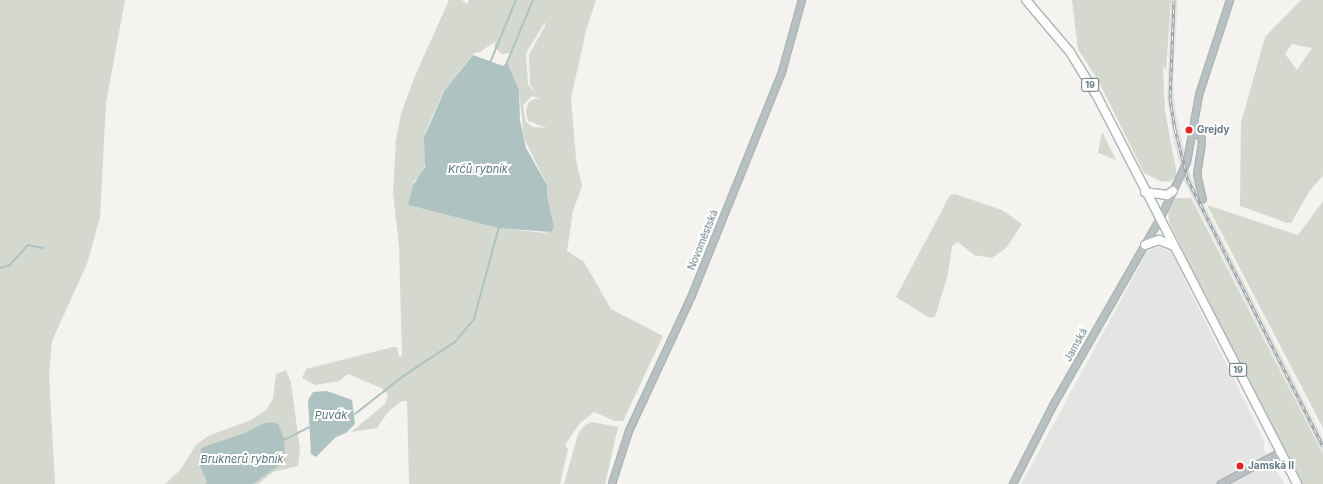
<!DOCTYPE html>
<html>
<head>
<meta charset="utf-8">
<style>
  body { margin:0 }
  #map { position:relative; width:1323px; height:484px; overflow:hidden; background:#f4f3ef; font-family:Inter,sans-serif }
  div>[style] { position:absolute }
  .built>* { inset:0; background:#e4e4e3 }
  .green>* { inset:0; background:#d4d8ce }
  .water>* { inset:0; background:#afc2c2 }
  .stream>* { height:1.5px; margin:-0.75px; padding:0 0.75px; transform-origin:0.75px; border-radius:0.75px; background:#afc2c2 }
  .roads { filter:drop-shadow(1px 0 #adb4b6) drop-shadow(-1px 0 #adb4b6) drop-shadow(0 1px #adb4b6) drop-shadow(0 -1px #adb4b6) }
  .minor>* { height:6px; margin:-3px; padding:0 3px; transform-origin:3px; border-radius:3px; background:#b9c0c2 }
  .major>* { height:8px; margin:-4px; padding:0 4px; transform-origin:4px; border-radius:4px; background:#fff }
  .rail>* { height:3px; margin-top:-1.5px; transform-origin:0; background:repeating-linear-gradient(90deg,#fff 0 4.5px,#99a3a6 0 9px); box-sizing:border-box; border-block:1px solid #99a3a6 }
  .dots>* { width:11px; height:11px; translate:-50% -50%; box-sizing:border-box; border:2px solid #fff; border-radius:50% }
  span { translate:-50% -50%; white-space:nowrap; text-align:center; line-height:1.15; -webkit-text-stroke:4px #fff; paint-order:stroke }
  .shield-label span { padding:1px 3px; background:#fff; border:1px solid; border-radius:3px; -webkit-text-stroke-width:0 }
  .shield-label { font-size:9px; color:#637a80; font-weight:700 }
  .poi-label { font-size:10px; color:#637a80; font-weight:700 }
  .left { translate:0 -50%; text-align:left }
  .street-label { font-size:10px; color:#637a80 }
  .water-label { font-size:11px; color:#597677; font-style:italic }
</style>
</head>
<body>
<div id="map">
  <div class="built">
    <i style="clip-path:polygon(1171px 0,1178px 0,1173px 83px,1176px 113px,1191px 178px,1323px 438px,1323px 454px,1184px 181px,1174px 144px,1167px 98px)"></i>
    <i style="clip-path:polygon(1158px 246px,1171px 252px,1265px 442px,1263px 449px,1285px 484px,1021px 484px,1147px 252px)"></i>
  </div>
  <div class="green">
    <i style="clip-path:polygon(0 0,125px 0,106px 103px,100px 217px,87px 264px,52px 341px,51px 352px,49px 376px,55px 484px,0 484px)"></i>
    <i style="clip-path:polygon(evenodd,449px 0,462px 0,467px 4px,469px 0,596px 0,586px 31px,571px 98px,576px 159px,582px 186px,573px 211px,567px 251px,584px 262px,611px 309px,663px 336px,623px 421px,615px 421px,594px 412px,579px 424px,565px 445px,568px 449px,560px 484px,409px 484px,407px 401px,402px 401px,388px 412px,377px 428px,351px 432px,385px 404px,388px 394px,381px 388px,348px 374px,339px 381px,315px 385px,302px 378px,306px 369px,393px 347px,397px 347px,399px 357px,402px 355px,399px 246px,393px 192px,396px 140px,401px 114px,415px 76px,449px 0,545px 22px,545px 26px,529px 55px,530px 84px,537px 96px,528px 84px,526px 53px,545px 22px,449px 0,496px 41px,494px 46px,501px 54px,510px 53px,507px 62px,519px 90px,524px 138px,547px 185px,547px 195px,554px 227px,545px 233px,498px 228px,408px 205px,414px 181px,422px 174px,425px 164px,425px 133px,443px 92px,474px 53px,480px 52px,496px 41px,449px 0,532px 96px,540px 99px,534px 99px,528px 103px,526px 112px,528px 121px,547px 128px,533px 127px,526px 122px,523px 105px,532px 96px)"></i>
    <i style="clip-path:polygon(1072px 0,1171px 0,1166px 70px,1163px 66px,1165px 111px,1176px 169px,1176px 177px,1169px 182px,1160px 181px,1144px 173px,1099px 82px,1078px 49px)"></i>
    <i style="clip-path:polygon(evenodd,1301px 0,1323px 0,1323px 175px,1309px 192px,1291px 223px,1287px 223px,1240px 206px,1241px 123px,1265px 37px,1301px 0,1292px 44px,1312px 48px,1297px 70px,1285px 54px,1292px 44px)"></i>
    <i style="clip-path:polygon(1102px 132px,1116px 160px,1098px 153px)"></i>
    <i style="clip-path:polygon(955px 194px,1002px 210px,1022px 224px,1006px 248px,992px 258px,974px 255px,958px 242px,952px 246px,948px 274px,935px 317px,930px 318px,896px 297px,950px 195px)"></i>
    <i style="clip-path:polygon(1175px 198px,1191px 198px,1323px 454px,1323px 484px,1302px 484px,1218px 323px,1169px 222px,1168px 211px)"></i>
    <i style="clip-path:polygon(1323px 201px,1323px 428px,1207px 205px,1298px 235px)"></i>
    <i style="clip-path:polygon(286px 370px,291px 383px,300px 450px,298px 466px,273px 472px,258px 484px,165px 484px,180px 470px,196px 445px,208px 436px,251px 420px,266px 410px,273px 399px,276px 374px)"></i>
    <i style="clip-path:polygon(592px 422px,618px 427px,605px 484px,564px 484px,578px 434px,585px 425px)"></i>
  </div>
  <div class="water">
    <i style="clip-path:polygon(473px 55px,503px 66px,507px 62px,519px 90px,520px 120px,526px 148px,547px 185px,547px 195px,554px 227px,551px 232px,498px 228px,408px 205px,413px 185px,425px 167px,424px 137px,429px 126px,444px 91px)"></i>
    <i style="clip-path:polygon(327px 391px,352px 400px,355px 424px,346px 433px,336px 437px,316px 457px,311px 454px,308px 400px,313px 392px)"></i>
    <i style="clip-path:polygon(272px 422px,278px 424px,284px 439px,285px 461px,253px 484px,208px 484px,200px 466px,201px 448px,245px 433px,264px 423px)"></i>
  </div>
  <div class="stream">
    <i style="left:490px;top:63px;width:68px;rotate:-67.6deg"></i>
    <i style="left:506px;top:65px;width:70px;rotate:-67.4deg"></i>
    <i style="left:0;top:268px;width:10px;rotate:-17deg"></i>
    <i style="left:10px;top:265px;width:27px;rotate:-48deg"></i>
    <i style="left:28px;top:245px;width:16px;rotate:11deg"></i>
    <i style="left:355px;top:414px;width:63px;rotate:-38deg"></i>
    <i style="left:405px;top:375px;width:60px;rotate:-33.4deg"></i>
    <i style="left:455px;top:342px;width:30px;rotate:-50deg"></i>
    <i style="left:474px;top:319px;width:95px;rotate:-74.8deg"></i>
    <i style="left:284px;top:440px;width:28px;rotate:-27deg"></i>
    <i style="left:206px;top:484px;width:4px;rotate:-34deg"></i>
  </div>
  <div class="roads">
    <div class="minor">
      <i style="left:1191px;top:133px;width:10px;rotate:17deg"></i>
      <i style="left:1201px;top:136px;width:7px;rotate:82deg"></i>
      <i style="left:1202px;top:143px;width:31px;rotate:99deg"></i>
      <i style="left:1197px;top:174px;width:26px;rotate:77deg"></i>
      <i style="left:612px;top:484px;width:56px;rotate:-72.2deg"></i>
      <i style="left:629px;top:431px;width:150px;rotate:-65.1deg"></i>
      <i style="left:692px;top:295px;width:240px;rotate:-68deg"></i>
      <i style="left:782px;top:72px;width:75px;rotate:-74.5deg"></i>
      <i style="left:1013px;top:484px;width:90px;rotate:-62.9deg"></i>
      <i style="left:1054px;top:404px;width:213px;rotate:-60.2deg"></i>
      <i style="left:1160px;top:219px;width:63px;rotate:-64.7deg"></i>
      <i style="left:1187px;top:162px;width:68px;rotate:-79.8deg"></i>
      <i style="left:1199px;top:95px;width:100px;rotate:-71.9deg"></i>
      <i style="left:1221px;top:484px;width:68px;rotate:-28.1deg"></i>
    </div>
    <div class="major">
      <i style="left:1026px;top:0;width:68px;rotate:49.8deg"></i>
      <i style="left:1070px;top:52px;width:52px;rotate:58.5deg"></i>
      <i style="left:1097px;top:96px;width:437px;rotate:62.7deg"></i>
      <i style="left:1145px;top:192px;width:22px;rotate:8deg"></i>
      <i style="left:1167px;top:195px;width:7px;rotate:-34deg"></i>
      <i style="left:1145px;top:245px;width:15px;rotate:-20deg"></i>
      <i style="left:1159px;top:240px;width:16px;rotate:22deg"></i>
    </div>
  </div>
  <div class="rail">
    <i style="left:1174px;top:0;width:98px;rotate:92.3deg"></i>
    <i style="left:1170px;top:98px;width:31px;rotate:81deg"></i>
    <i style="left:1175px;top:129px;width:53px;rotate:75.7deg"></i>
    <i style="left:1188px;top:180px;width:298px;rotate:63.1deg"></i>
  </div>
  <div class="dots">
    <i style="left:1189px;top:130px;background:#e12322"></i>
    <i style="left:1240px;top:466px;background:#e12322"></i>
  </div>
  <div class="shield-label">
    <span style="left:1090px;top:85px">19</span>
    <span style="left:1238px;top:370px">19</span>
  </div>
  <div class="poi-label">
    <span class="left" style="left:1197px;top:130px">Grejdy</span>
    <span class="left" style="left:1248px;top:466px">Jamská II</span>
  </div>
  <div class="street-label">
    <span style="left:703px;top:240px;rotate:-68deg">Novoměstská</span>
    <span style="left:1076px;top:345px;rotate:-61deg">Jamská</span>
  </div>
  <div class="water-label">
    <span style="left:478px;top:169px">Krčů rybník</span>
    <span style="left:331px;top:415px">Puvák</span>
    <span style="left:242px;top:459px">Bruknerů rybník</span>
  </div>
</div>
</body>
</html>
